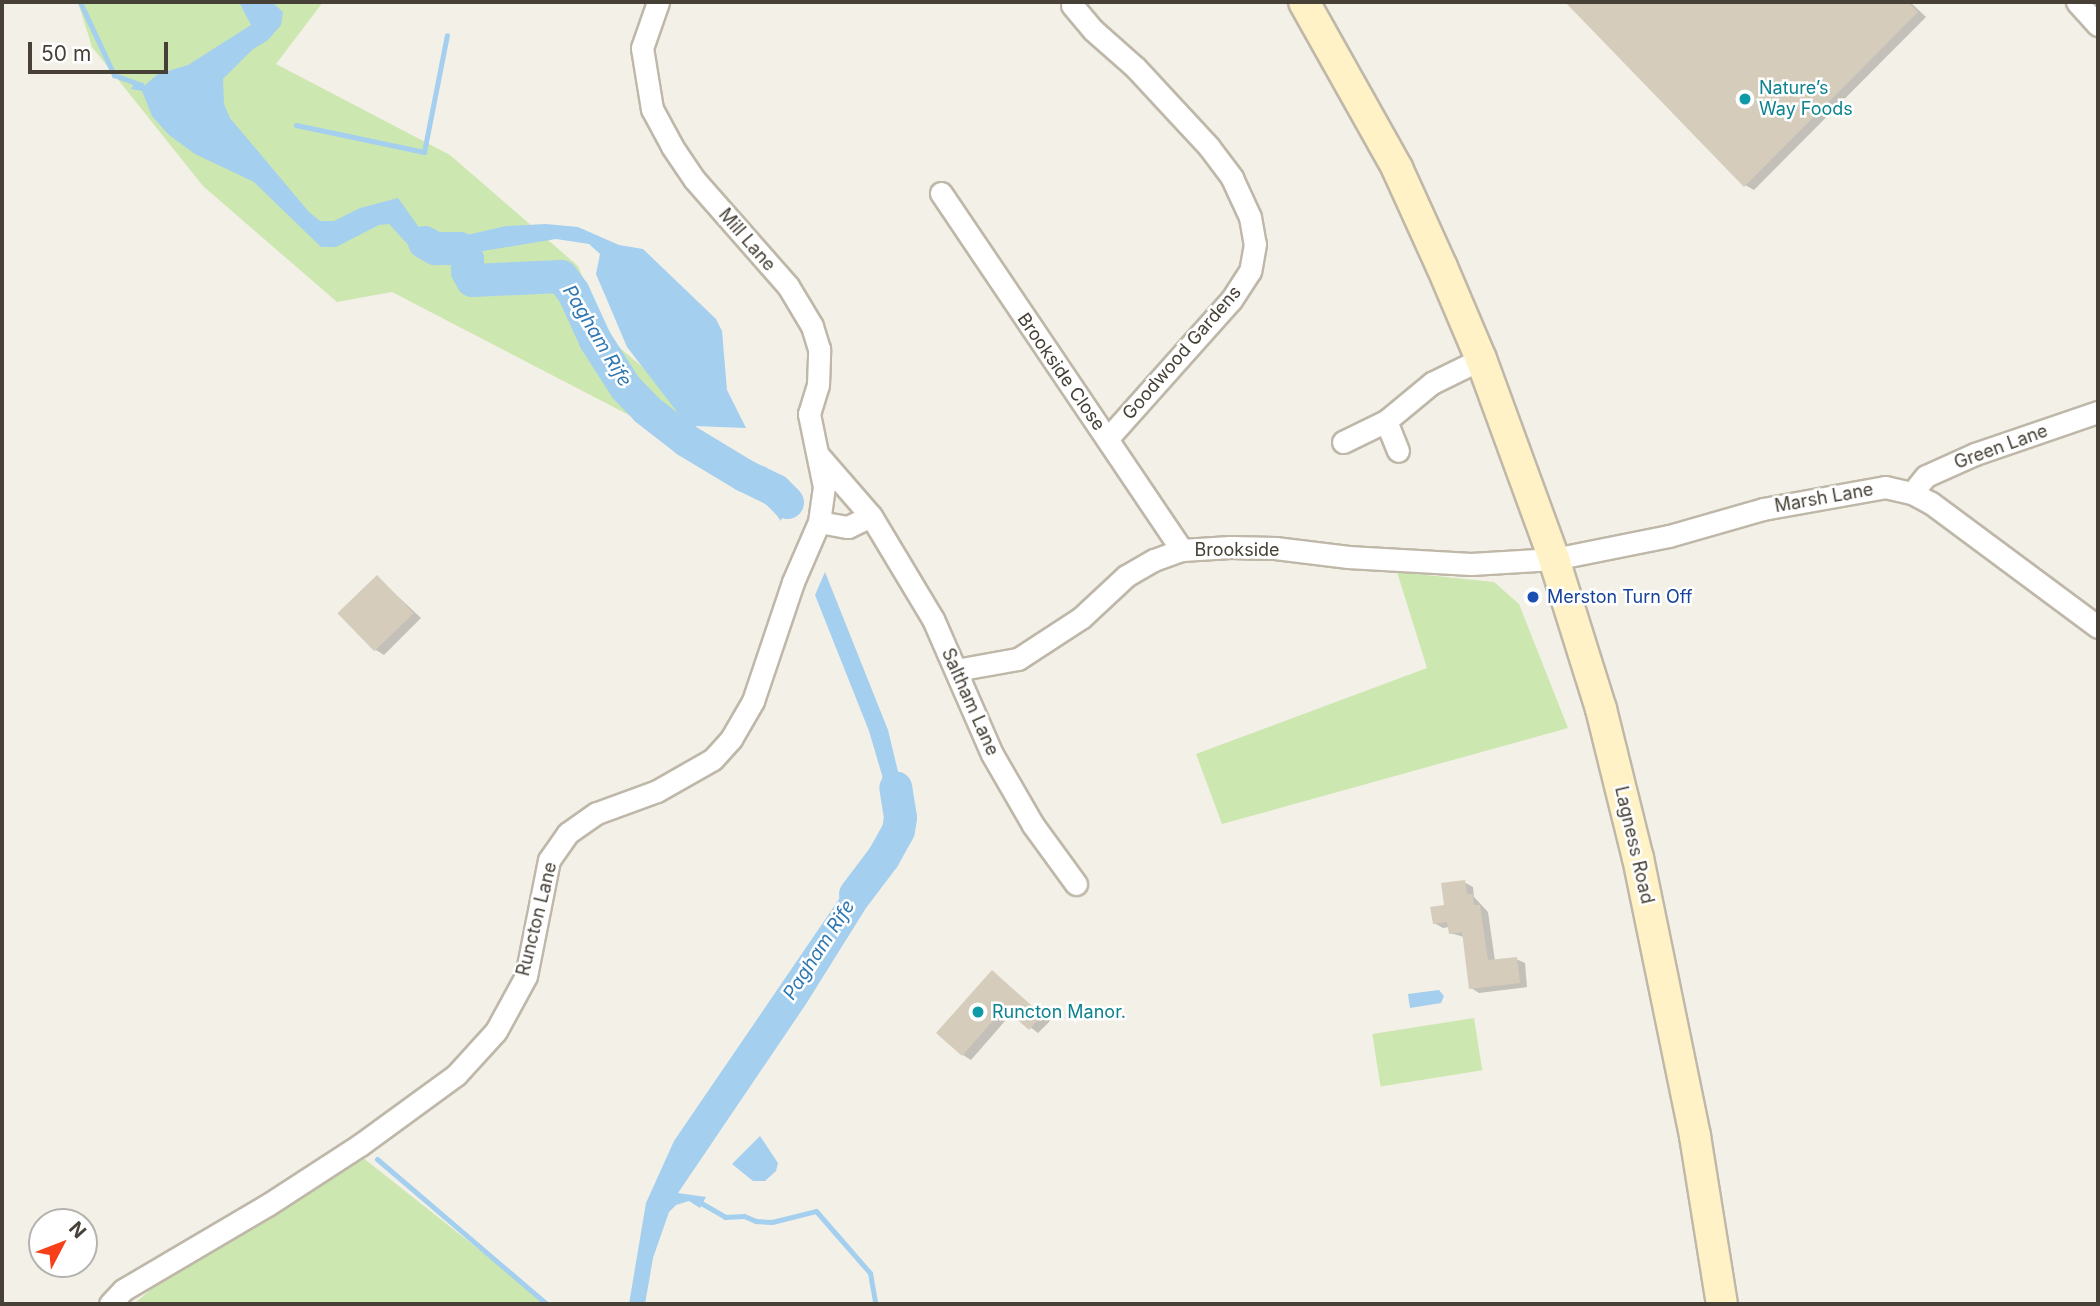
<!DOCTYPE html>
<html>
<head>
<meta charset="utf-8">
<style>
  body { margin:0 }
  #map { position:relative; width:2100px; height:1306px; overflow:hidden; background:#f3f0e7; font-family:Inter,sans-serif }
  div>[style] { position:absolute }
  .green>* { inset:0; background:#cde7b0; transform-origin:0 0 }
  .water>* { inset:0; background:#a4cfef }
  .shadow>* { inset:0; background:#0003 }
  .stream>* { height:5px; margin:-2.5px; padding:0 2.5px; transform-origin:2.5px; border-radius:2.5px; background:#a4cfef }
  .river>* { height:33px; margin:-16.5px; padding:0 16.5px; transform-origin:16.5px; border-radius:16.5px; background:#a4cfef }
  .building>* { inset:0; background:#d5ccbc; transform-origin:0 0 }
  .roads { filter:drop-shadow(2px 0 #bfb8a9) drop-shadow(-2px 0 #bfb8a9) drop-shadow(0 2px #bfb8a9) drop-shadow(0 -2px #bfb8a9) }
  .minor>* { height:21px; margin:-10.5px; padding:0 10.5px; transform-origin:10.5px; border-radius:10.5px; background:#fff }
  .secondary>* { height:30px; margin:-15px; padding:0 15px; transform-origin:15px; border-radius:15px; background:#fef2c6 }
  .dots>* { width:19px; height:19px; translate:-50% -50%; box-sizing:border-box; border:4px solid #fff; border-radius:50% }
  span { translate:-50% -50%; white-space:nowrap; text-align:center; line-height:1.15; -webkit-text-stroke:5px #fff; paint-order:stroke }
  .culture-label { font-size:18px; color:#0d838f }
  .left { translate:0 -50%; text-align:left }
  .street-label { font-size:18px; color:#464036 }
  .transit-label { font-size:18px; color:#164399 }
  .water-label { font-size:19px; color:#3078b1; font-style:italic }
  .frame { position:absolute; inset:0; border:4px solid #464036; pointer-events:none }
  .north { position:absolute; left:28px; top:1208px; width:70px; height:70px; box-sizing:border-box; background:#fff; border:2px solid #b5b3af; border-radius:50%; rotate:48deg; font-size:19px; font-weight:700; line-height:28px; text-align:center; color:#464036 }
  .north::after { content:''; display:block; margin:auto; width:24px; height:32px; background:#f7401a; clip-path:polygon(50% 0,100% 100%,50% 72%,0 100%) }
  .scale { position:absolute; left:28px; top:42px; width:140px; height:32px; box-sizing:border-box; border:4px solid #464036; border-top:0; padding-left:9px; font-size:21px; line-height:24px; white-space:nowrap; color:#464036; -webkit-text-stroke:5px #fff; paint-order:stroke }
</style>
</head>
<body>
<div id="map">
  <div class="green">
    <i style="clip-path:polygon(78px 2px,323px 2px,276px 64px,450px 155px,578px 266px,608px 338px,690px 407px,677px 440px,392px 292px,337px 302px,203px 186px,92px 47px)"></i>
    <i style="clip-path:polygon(1397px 572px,1494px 582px,1519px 604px,1568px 728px,1222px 824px,1196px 754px,1427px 668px)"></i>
    <i style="left:1474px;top:1018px;width:53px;height:103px;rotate:81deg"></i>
    <i style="clip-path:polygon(362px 1157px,548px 1304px,134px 1304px,151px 1289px)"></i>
  </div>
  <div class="water">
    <i style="clip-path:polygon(239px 2px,272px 2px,283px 12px,281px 25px,268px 40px,252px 50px,223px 79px,224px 104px,230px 118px,309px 212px,320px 221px,334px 221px,360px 208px,398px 198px,418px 226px,432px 238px,449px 239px,506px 226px,546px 224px,578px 227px,619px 245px,643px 249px,716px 319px,722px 331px,727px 390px,746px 428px,694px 426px,678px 413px,627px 347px,596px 274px,600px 254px,589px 244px,556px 239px,429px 260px,413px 250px,389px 224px,379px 225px,336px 247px,321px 247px,254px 182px,195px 154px,169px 135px,152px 116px,142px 91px,131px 89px,135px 82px,144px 86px,158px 74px,188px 65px,251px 25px)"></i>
    <i style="clip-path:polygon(755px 465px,766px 467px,773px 476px,786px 477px,787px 502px,781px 521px,756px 488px,745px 483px)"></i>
    <i style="clip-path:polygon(825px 572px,888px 730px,907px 809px,904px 838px,886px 814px,882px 775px,869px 731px,815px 595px)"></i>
    <i style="clip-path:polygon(874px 848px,891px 868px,806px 1004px,678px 1193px,706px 1197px,700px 1208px,689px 1201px,676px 1205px,669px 1212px,653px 1258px,645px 1304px,629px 1304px,646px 1203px,674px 1141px)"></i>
    <i style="clip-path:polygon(1439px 990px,1444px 996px,1441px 1003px,1410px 1008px,1408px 994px)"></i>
    <i style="clip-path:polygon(760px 1136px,778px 1163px,776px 1171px,765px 1181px,753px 1181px,732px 1164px)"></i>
  </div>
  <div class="shadow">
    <i style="clip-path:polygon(1567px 2px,1910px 2px,1926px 17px,1754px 190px,1745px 185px)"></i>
    <i style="clip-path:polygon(377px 577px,421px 618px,384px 655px,376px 650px)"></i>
    <i style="clip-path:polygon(1464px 882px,1473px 887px,1474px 897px,1488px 912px,1495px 961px,1516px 959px,1525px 963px,1527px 987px,1479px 993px,1471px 988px,1464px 937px,1450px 933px,1449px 927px,1443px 928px,1434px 923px)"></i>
    <i style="clip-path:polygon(992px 973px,1050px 1021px,1038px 1033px,1012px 1013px,971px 1060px,963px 1055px)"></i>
  </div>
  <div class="stream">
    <i style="left:80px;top:2px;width:81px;rotate:65deg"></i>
    <i style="left:114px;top:75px;width:29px;rotate:20deg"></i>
    <i style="left:296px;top:125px;width:131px;rotate:11.9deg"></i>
    <i style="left:424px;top:152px;width:119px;rotate:-78.9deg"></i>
    <i style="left:377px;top:1159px;width:223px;rotate:40.5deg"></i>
    <i style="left:696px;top:1200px;width:34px;rotate:30deg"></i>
    <i style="left:725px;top:1217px;width:19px;rotate:-3deg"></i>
    <i style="left:744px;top:1216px;width:13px;rotate:23deg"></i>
    <i style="left:756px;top:1221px;width:16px;rotate:4deg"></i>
    <i style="left:772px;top:1222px;width:45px;rotate:-14deg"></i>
    <i style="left:816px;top:1211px;width:82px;rotate:48.9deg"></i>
    <i style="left:870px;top:1273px;width:29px;rotate:80deg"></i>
  </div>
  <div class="river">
    <i style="left:424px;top:242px;width:13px;rotate:29deg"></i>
    <i style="left:435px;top:248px;width:24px"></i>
    <i style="left:459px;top:248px;width:14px;rotate:54deg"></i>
    <i style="left:467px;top:259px;width:12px;rotate:90deg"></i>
    <i style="left:467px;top:271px;width:10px;rotate:61deg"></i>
    <i style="left:472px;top:280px;width:89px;rotate:-2.6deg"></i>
    <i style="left:561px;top:276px;width:20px;rotate:53deg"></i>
    <i style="left:573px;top:292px;width:53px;rotate:65.4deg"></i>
    <i style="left:595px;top:340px;width:56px;rotate:57.4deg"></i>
    <i style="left:625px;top:387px;width:30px;rotate:46deg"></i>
    <i style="left:646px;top:409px;width:51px;rotate:37.8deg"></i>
    <i style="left:686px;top:440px;width:68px;rotate:31.1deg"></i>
    <i style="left:744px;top:475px;width:34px;rotate:26deg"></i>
    <i style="left:775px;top:490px;width:17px;rotate:45deg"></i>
    <i style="left:855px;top:894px;width:46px;rotate:-52.9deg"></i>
    <i style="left:883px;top:857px;width:31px;rotate:-61deg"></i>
    <i style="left:898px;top:830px;width:13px;rotate:-81deg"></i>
    <i style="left:900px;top:817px;width:30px;rotate:-99deg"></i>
  </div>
  <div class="building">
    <i style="clip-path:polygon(1565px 2px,1908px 2px,1918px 12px,1744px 187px)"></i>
    <i style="left:377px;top:575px;width:53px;height:55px;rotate:46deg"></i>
    <i style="clip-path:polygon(1465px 880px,1467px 894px,1473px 894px,1474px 905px,1480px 905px,1488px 960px,1517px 957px,1520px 983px,1469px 989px,1462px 932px,1449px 934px,1447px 922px,1433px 924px,1430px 907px,1444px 905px,1441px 883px)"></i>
    <i style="clip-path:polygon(992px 970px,1042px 1015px,1029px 1030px,1004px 1008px,962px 1056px,936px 1033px)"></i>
  </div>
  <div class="roads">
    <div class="minor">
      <i style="left:2077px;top:2px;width:31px;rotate:48deg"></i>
      <i style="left:1072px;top:5px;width:33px;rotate:50deg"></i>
      <i style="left:1093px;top:30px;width:56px;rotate:41.4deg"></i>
      <i style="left:1135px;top:67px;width:109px;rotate:47.2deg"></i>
      <i style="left:1209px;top:147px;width:39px;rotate:53deg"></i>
      <i style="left:1232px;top:178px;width:43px;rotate:65.2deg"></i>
      <i style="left:1250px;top:217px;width:27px;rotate:80deg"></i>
      <i style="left:1255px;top:244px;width:27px;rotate:100deg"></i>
      <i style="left:1250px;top:271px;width:35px;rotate:123deg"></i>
      <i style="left:1231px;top:300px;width:186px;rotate:131.7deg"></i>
      <i style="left:941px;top:193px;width:431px;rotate:56deg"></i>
      <i style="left:1386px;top:421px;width:32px;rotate:68deg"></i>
      <i style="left:1343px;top:442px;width:48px;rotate:-26deg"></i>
      <i style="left:1386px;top:421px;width:60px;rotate:-39.6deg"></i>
      <i style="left:1432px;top:383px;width:55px;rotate:-26.1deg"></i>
      <i style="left:818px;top:455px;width:81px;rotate:49deg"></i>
      <i style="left:871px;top:516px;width:120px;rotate:59deg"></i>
      <i style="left:933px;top:619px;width:147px;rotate:66.4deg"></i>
      <i style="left:992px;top:754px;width:82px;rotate:60deg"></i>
      <i style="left:1033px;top:825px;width:73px;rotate:53.9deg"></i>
      <i style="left:1912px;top:493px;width:22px;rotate:-51deg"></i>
      <i style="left:1926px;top:476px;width:54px;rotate:-24.2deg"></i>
      <i style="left:1975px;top:454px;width:130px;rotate:-18.9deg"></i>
      <i style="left:819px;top:522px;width:29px;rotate:10deg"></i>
      <i style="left:848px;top:527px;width:25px;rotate:-26deg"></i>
      <i style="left:956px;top:670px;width:63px;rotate:-10.1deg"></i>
      <i style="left:1018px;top:659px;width:75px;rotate:-33.1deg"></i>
      <i style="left:1081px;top:618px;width:62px;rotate:-43deg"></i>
      <i style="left:1126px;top:576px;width:32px;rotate:-30deg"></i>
      <i style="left:1154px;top:560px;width:30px;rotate:-20deg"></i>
      <i style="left:1182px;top:550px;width:48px;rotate:-3.6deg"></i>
      <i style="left:1230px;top:547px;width:45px;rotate:1.3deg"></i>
      <i style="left:1275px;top:548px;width:74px;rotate:7deg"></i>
      <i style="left:1348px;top:557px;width:123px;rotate:3.3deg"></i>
      <i style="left:1471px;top:564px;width:83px;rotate:-3.4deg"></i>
      <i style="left:1554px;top:559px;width:117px;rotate:-11.3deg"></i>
      <i style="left:1669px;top:536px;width:98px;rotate:-16deg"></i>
      <i style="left:1763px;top:509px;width:124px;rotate:-10.2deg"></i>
      <i style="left:1885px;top:487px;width:28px;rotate:13deg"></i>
      <i style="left:1912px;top:493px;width:21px;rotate:28deg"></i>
      <i style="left:1931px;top:503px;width:208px;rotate:36.6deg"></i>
      <i style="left:110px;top:1304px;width:19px;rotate:-47deg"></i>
      <i style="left:123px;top:1290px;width:169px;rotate:-30.5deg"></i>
      <i style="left:269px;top:1204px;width:108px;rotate:-33deg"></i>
      <i style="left:360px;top:1145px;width:119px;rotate:-36.1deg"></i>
      <i style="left:456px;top:1075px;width:59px;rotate:-47.7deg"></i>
      <i style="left:496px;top:1031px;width:63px;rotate:-61.4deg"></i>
      <i style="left:526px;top:976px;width:118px;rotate:-78.8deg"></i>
      <i style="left:549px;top:860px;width:33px;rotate:-55deg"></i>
      <i style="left:568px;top:833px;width:35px;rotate:-35deg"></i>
      <i style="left:597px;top:813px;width:64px;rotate:-20.1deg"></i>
      <i style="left:657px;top:791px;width:64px;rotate:-29.7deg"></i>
      <i style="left:713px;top:759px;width:27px;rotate:-48deg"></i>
      <i style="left:731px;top:739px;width:44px;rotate:-59.9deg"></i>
      <i style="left:753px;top:701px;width:126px;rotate:-71.4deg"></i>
      <i style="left:793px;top:582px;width:65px;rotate:-66.6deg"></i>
      <i style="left:819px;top:522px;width:35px;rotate:-82deg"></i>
      <i style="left:824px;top:487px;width:75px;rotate:-101.6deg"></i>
      <i style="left:809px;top:414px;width:30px;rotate:-73deg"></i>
      <i style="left:818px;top:385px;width:36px;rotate:-88deg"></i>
      <i style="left:819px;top:349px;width:24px;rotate:-107deg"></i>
      <i style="left:812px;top:326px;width:47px;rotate:-121deg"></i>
      <i style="left:788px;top:286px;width:142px;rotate:-131.3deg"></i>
      <i style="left:694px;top:179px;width:40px;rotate:-124deg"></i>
      <i style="left:672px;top:146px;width:42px;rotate:-118.4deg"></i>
      <i style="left:652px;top:109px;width:62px;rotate:-99.3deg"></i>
      <i style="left:642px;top:48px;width:49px;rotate:-70.8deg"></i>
    </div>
    <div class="secondary">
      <i style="left:1304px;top:2px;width:190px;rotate:60.7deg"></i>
      <i style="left:1397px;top:168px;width:109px;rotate:65.6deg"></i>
      <i style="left:1442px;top:267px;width:100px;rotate:67deg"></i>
      <i style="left:1481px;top:359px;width:213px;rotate:69.9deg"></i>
      <i style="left:1554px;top:559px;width:157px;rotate:72.6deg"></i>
      <i style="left:1601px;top:709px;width:154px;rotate:76.1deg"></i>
      <i style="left:1638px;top:858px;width:284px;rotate:78.4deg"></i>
      <i style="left:1695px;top:1136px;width:170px;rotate:80.9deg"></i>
    </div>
  </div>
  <div class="dots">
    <i style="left:1745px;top:99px;background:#0f9aa8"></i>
    <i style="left:1533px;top:597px;background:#1a4fb4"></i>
    <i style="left:978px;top:1012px;background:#0f9aa8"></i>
  </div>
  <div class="culture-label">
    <span class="left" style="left:1759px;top:99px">Nature’s<br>Way Foods</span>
    <span class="left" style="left:992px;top:1012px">Runcton Manor.</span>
  </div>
  <div class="street-label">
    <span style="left:747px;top:240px;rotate:49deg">Mill Lane</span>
    <span style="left:1182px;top:353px;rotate:-49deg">Goodwood Gardens</span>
    <span style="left:1061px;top:372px;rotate:55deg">Brookside Close</span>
    <span style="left:2001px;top:447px;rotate:-20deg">Green Lane</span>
    <span style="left:1824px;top:498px;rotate:-10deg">Marsh Lane</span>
    <span style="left:1237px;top:550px">Brookside</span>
    <span style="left:970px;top:702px;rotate:66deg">Saltham Lane</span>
    <span style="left:1634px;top:845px;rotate:77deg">Lagness Road</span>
    <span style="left:537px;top:919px;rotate:-76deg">Runcton Lane</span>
  </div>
  <div class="transit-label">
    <span class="left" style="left:1547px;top:597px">Merston Turn Off</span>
  </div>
  <div class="water-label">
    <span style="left:597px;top:336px;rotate:59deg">Pagham Rife</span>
    <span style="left:819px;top:950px;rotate:-57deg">Pagham Rife</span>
  </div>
  <div class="frame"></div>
  <div class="north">N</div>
  <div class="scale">50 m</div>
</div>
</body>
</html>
